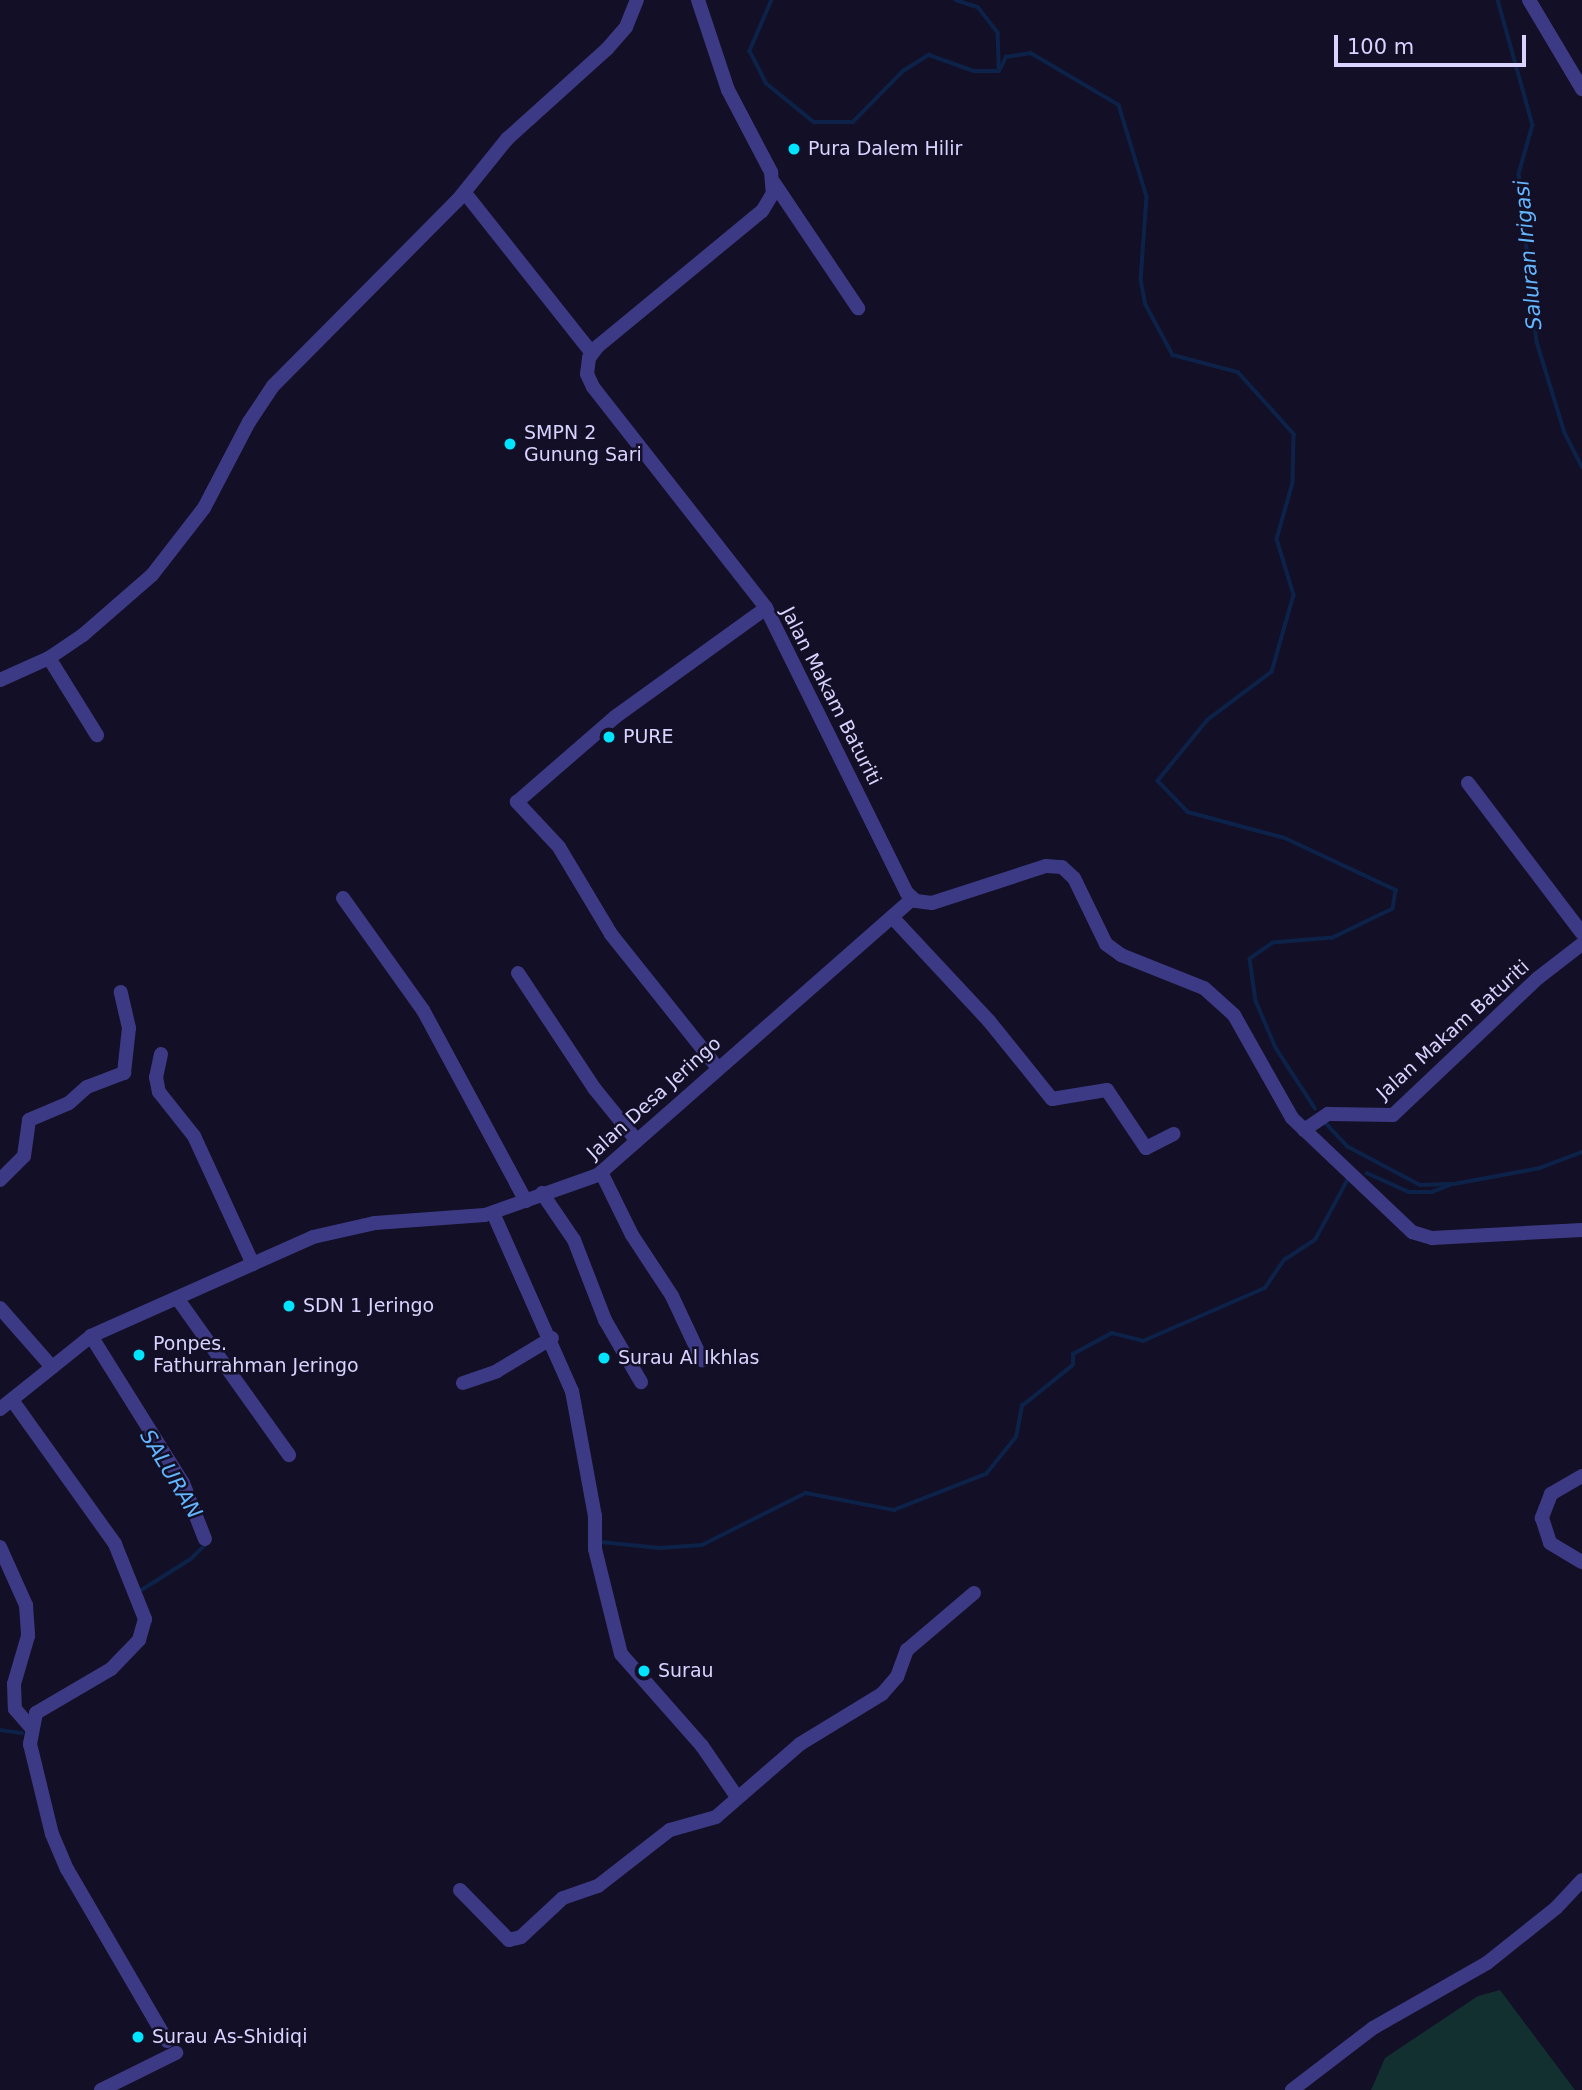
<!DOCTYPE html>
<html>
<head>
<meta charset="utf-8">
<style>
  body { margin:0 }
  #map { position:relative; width:1582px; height:2090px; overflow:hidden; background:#130f26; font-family:"DejaVu Sans",sans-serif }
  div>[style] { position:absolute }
  .green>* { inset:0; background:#12302f }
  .stream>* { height:3.5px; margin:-1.75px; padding:0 1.75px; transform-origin:1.75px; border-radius:1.75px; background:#0c2248 }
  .minor>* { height:14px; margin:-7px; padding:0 7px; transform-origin:7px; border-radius:7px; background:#3d3a85 }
  .dots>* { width:19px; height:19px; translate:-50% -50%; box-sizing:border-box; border:4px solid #130f26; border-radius:50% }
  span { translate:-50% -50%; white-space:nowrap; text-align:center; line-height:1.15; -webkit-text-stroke:5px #130f26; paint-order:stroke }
  .poi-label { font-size:19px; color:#d9d4ff }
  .left { translate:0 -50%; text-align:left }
  .street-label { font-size:19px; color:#d9d4ff }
  .water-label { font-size:21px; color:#62b6ff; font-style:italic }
  .scale { position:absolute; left:1334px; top:35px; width:192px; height:32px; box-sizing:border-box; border:4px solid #d9d4ff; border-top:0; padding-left:9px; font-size:21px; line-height:24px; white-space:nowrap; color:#d9d4ff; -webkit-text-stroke:5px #130f26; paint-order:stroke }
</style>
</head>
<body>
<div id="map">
  <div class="green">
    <i style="clip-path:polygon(1500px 1990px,1575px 2090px,1371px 2090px,1385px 2058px,1478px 1996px)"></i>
  </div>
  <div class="stream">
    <i style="left:772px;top:0;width:56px;rotate:113.3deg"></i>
    <i style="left:750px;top:51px;width:36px;rotate:63deg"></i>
    <i style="left:766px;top:83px;width:62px;rotate:39.1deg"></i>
    <i style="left:814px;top:122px;width:39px"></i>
    <i style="left:853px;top:122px;width:71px;rotate:-45.6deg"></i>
    <i style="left:903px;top:71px;width:31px;rotate:-32deg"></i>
    <i style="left:929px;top:55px;width:48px;rotate:19.6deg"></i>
    <i style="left:974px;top:71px;width:25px"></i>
    <i style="left:999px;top:71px;width:16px;rotate:-63deg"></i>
    <i style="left:1006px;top:57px;width:25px;rotate:-9deg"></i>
    <i style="left:1031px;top:53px;width:102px;rotate:30.6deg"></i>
    <i style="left:1119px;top:105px;width:96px;rotate:73.1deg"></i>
    <i style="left:1147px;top:197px;width:83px;rotate:94.1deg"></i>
    <i style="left:1141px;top:280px;width:25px;rotate:79deg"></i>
    <i style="left:1146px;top:305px;width:57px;rotate:61.6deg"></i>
    <i style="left:1173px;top:355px;width:67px;rotate:14.7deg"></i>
    <i style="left:1238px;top:372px;width:84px;rotate:47.9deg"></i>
    <i style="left:1294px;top:434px;width:49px;rotate:91.2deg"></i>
    <i style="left:1293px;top:483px;width:58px;rotate:105.9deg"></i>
    <i style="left:1277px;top:539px;width:59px;rotate:73.1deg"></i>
    <i style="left:1294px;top:595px;width:80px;rotate:105.9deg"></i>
    <i style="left:1272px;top:672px;width:80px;rotate:143.1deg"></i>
    <i style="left:1208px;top:720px;width:79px;rotate:129.3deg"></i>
    <i style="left:1158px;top:781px;width:43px;rotate:45.9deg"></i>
    <i style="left:1188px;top:812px;width:100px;rotate:15deg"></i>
    <i style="left:1285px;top:838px;width:123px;rotate:25.1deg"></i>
    <i style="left:1396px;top:890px;width:19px;rotate:99deg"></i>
    <i style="left:1393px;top:909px;width:67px;rotate:154.2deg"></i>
    <i style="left:1333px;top:938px;width:60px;rotate:175.2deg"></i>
    <i style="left:1273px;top:943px;width:28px;rotate:145deg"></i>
    <i style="left:1250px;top:959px;width:42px;rotate:81.9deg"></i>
    <i style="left:1256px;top:1001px;width:51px;rotate:66.9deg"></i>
    <i style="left:1276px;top:1048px;width:72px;rotate:57deg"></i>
    <i style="left:956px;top:0;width:23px;rotate:18deg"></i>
    <i style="left:978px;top:7px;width:33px;rotate:52deg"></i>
    <i style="left:998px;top:33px;width:36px;rotate:88deg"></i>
    <i style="left:1498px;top:0;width:130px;rotate:74.4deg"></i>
    <i style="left:1533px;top:125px;width:51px;rotate:105.9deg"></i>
    <i style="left:1519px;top:174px;width:169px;rotate:83.9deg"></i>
    <i style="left:1537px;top:342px;width:95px;rotate:72.9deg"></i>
    <i style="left:1565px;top:433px;width:38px;rotate:63deg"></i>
    <i style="left:1323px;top:1120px;width:35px;rotate:47deg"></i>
    <i style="left:1347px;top:1146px;width:83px;rotate:28.1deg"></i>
    <i style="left:1420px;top:1185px;width:34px;rotate:-2deg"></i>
    <i style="left:1454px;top:1184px;width:87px;rotate:-10.5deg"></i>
    <i style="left:1540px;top:1168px;width:45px;rotate:-20.9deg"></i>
    <i style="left:1367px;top:1173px;width:46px;rotate:24.3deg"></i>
    <i style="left:1409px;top:1192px;width:23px"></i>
    <i style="left:1432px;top:1192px;width:19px;rotate:-21deg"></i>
    <i style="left:601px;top:1542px;width:59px;rotate:5.8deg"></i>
    <i style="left:660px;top:1548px;width:42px;rotate:-4.1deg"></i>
    <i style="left:702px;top:1545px;width:116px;rotate:-26.6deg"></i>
    <i style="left:806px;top:1493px;width:90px;rotate:10.9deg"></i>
    <i style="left:894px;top:1510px;width:99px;rotate:-21.4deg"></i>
    <i style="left:986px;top:1474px;width:48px;rotate:-51deg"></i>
    <i style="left:1016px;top:1437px;width:32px;rotate:-79deg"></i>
    <i style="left:1022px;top:1406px;width:65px;rotate:-38.8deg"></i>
    <i style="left:1073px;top:1365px;width:11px;rotate:-90deg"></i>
    <i style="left:1073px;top:1354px;width:44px;rotate:-28.3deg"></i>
    <i style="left:1112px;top:1333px;width:32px;rotate:14deg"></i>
    <i style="left:1143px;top:1341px;width:133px;rotate:-23.5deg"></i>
    <i style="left:1265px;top:1288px;width:34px;rotate:-56deg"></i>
    <i style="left:1284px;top:1260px;width:37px;rotate:-33deg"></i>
    <i style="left:1315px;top:1240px;width:72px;rotate:-61.6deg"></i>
    <i style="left:140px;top:1591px;width:60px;rotate:-32.1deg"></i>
    <i style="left:191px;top:1559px;width:23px;rotate:-45deg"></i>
    <i style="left:0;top:1730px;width:22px;rotate:8deg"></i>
  </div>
  <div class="minor">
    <i style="left:698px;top:0;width:95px;rotate:71.6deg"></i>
    <i style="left:728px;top:90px;width:93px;rotate:62.3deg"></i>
    <i style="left:771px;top:172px;width:21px;rotate:85deg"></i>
    <i style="left:773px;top:193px;width:21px;rotate:121deg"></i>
    <i style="left:762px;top:211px;width:212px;rotate:140.5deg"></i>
    <i style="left:598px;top:346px;width:15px;rotate:127deg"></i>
    <i style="left:589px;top:358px;width:16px;rotate:97deg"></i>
    <i style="left:587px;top:374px;width:14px;rotate:65deg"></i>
    <i style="left:593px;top:387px;width:281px;rotate:51.9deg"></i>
    <i style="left:766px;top:608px;width:318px;rotate:63.7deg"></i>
    <i style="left:907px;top:893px;width:12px;rotate:42deg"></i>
    <i style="left:916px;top:901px;width:16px;rotate:7deg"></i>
    <i style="left:932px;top:903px;width:120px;rotate:-18deg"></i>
    <i style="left:1046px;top:866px;width:16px;rotate:4deg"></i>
    <i style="left:1062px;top:867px;width:16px;rotate:43deg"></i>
    <i style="left:1074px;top:878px;width:73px;rotate:64.1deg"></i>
    <i style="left:1106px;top:944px;width:19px;rotate:36deg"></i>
    <i style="left:1121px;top:955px;width:89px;rotate:21.7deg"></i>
    <i style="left:1204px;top:988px;width:40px;rotate:42deg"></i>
    <i style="left:1234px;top:1015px;width:118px;rotate:60.6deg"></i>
    <i style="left:1292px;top:1118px;width:166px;rotate:43.5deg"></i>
    <i style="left:1412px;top:1232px;width:21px;rotate:17deg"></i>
    <i style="left:1432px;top:1238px;width:150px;rotate:-3.1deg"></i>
    <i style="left:1529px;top:0;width:104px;rotate:59.2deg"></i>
    <i style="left:774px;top:183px;width:151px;rotate:56.1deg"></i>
    <i style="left:465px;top:193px;width:204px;rotate:51.6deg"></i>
    <i style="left:49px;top:658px;width:91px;rotate:58.1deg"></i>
    <i style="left:0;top:680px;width:54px;rotate:-24.2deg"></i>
    <i style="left:49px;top:658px;width:41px;rotate:-34.1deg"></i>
    <i style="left:83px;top:635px;width:91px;rotate:-41deg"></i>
    <i style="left:152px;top:575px;width:85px;rotate:-52.2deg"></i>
    <i style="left:204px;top:508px;width:97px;rotate:-62.4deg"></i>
    <i style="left:249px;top:422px;width:43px;rotate:-56.3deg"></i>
    <i style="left:273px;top:386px;width:261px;rotate:-45.2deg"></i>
    <i style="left:457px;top:201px;width:80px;rotate:-51.1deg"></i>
    <i style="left:507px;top:139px;width:135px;rotate:-42deg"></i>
    <i style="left:607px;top:49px;width:29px;rotate:-49deg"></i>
    <i style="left:626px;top:27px;width:29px;rotate:-68deg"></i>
    <i style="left:1468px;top:783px;width:188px;rotate:52.8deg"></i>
    <i style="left:343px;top:898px;width:138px;rotate:54.5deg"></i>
    <i style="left:423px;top:1010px;width:217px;rotate:61.7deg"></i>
    <i style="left:892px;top:917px;width:142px;rotate:47deg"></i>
    <i style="left:989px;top:1021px;width:100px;rotate:51.1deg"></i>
    <i style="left:1052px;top:1099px;width:56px;rotate:-9.3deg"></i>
    <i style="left:1107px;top:1090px;width:70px;rotate:56.1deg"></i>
    <i style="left:1146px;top:1148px;width:31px;rotate:-27deg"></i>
    <i style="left:518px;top:973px;width:138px;rotate:56.5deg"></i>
    <i style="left:594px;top:1088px;width:68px;rotate:50.9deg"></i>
    <i style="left:161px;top:1054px;width:24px;rotate:102deg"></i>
    <i style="left:156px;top:1077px;width:15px;rotate:79deg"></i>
    <i style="left:159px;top:1092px;width:56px;rotate:51.5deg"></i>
    <i style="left:194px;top:1136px;width:141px;rotate:65.3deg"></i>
    <i style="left:717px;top:1067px;width:170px;rotate:-128.6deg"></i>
    <i style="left:611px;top:934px;width:101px;rotate:-120.9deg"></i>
    <i style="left:559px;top:847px;width:62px;rotate:-133deg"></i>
    <i style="left:517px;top:802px;width:130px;rotate:-40.9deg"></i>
    <i style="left:615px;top:717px;width:186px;rotate:-35.8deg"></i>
    <i style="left:1304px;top:1130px;width:29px;rotate:-34deg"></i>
    <i style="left:1328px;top:1114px;width:65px;rotate:0.9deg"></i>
    <i style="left:1393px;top:1115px;width:199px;rotate:-43.4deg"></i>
    <i style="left:1538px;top:978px;width:56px;rotate:-37.7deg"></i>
    <i style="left:601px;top:1172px;width:70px;rotate:63.8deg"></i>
    <i style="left:632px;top:1235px;width:73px;rotate:56.7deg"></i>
    <i style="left:672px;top:1296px;width:71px;rotate:64.9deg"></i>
    <i style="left:0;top:1180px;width:34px;rotate:-45deg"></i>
    <i style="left:24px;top:1156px;width:36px;rotate:-82deg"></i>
    <i style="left:29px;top:1120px;width:43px;rotate:-23deg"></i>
    <i style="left:69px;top:1103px;width:24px;rotate:-42deg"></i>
    <i style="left:87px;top:1087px;width:40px;rotate:-21deg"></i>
    <i style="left:124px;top:1073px;width:45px;rotate:-83.7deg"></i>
    <i style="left:129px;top:1028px;width:37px;rotate:-103deg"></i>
    <i style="left:542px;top:1193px;width:57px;rotate:55.8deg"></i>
    <i style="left:574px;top:1240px;width:86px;rotate:68.8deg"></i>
    <i style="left:605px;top:1320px;width:72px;rotate:59.9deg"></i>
    <i style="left:493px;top:1213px;width:195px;rotate:66.1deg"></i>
    <i style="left:572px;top:1391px;width:127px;rotate:79.6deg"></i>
    <i style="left:595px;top:1516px;width:33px;rotate:90deg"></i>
    <i style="left:595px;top:1549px;width:108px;rotate:76.1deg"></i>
    <i style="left:621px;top:1654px;width:123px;rotate:48.6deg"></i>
    <i style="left:702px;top:1746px;width:62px;rotate:55.5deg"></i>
    <i style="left:177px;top:1298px;width:193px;rotate:54.5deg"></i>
    <i style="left:0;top:1308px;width:79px;rotate:48.6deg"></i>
    <i style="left:91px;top:1336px;width:173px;rotate:58deg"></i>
    <i style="left:183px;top:1483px;width:60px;rotate:68.6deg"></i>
    <i style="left:463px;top:1383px;width:36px;rotate:-19deg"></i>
    <i style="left:497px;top:1371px;width:64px;rotate:-31deg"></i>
    <i style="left:12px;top:1400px;width:177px;rotate:54.4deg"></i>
    <i style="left:115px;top:1544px;width:81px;rotate:68.2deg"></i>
    <i style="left:145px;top:1619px;width:22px;rotate:106deg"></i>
    <i style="left:139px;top:1640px;width:40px;rotate:134deg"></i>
    <i style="left:111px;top:1669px;width:87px;rotate:149.6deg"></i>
    <i style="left:36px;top:1713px;width:32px;rotate:101deg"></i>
    <i style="left:30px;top:1744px;width:93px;rotate:76.3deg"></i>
    <i style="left:52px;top:1834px;width:38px;rotate:67deg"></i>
    <i style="left:67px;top:1869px;width:199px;rotate:59.8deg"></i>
    <i style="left:0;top:1409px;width:117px;rotate:-38.7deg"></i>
    <i style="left:91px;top:1336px;width:243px;rotate:-24deg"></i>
    <i style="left:313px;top:1237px;width:64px;rotate:-12.7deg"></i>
    <i style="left:375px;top:1223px;width:110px;rotate:-4.2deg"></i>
    <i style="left:485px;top:1215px;width:120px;rotate:-19.5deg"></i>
    <i style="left:598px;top:1175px;width:418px;rotate:-41.3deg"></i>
    <i style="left:1582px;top:1476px;width:36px;rotate:150deg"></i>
    <i style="left:1551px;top:1494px;width:26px;rotate:111deg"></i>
    <i style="left:1542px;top:1518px;width:26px;rotate:72deg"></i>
    <i style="left:1550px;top:1543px;width:37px;rotate:31deg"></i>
    <i style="left:0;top:1547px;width:64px;rotate:65.9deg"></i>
    <i style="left:26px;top:1605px;width:31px;rotate:86deg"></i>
    <i style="left:28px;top:1636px;width:50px;rotate:106.3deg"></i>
    <i style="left:14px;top:1684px;width:25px;rotate:88deg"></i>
    <i style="left:15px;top:1709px;width:23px;rotate:49deg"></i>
    <i style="left:460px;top:1890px;width:70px;rotate:45.6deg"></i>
    <i style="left:509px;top:1940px;width:12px;rotate:-14deg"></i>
    <i style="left:521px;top:1937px;width:57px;rotate:-42.9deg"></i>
    <i style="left:563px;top:1898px;width:37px;rotate:-19deg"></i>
    <i style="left:598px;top:1886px;width:91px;rotate:-37.9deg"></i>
    <i style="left:670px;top:1830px;width:48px;rotate:-15.8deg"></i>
    <i style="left:716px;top:1817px;width:111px;rotate:-41deg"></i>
    <i style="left:800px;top:1744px;width:96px;rotate:-31.4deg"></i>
    <i style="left:882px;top:1694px;width:23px;rotate:-49deg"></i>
    <i style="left:897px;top:1677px;width:29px;rotate:-70deg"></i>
    <i style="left:907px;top:1650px;width:88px;rotate:-40.4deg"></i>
    <i style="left:101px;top:2090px;width:84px;rotate:-26.3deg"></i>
    <i style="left:1292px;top:2090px;width:102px;rotate:-37.4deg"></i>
    <i style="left:1373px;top:2028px;width:131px;rotate:-29.7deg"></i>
    <i style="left:1487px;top:1963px;width:88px;rotate:-38.6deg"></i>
    <i style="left:1556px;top:1908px;width:38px;rotate:-47deg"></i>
  </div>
  <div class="dots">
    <i style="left:794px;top:149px;background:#00e5ff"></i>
    <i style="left:510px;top:444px;background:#00e5ff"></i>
    <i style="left:609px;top:737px;background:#00e5ff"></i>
    <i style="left:289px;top:1306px;background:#00e5ff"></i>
    <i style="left:139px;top:1355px;background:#00e5ff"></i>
    <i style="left:604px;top:1358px;background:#00e5ff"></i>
    <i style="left:644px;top:1671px;background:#00e5ff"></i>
    <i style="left:138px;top:2037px;background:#00e5ff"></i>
  </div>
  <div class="poi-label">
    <span class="left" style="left:808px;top:149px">Pura Dalem Hilir</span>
    <span class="left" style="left:524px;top:444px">SMPN 2<br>Gunung Sari</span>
    <span class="left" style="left:623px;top:737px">PURE</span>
    <span class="left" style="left:303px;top:1306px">SDN 1 Jeringo</span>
    <span class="left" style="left:153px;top:1355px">Ponpes.<br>Fathurrahman Jeringo</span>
    <span class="left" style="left:618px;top:1358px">Surau Al Ikhlas</span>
    <span class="left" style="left:658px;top:1671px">Surau</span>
    <span class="left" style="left:152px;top:2037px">Surau As-Shidiqi</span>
  </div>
  <div class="street-label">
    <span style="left:831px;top:696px;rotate:63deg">Jalan Makam Baturiti</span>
    <span style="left:1453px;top:1030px;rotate:-42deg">Jalan Makam Baturiti</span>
    <span style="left:654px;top:1098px;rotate:-42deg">Jalan Desa Jeringo</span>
  </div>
  <div class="water-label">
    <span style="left:1528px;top:255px;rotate:-95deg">Saluran Irigasi</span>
    <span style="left:171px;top:1474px;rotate:59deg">SALURAN</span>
  </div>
  <div class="scale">100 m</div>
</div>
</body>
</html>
